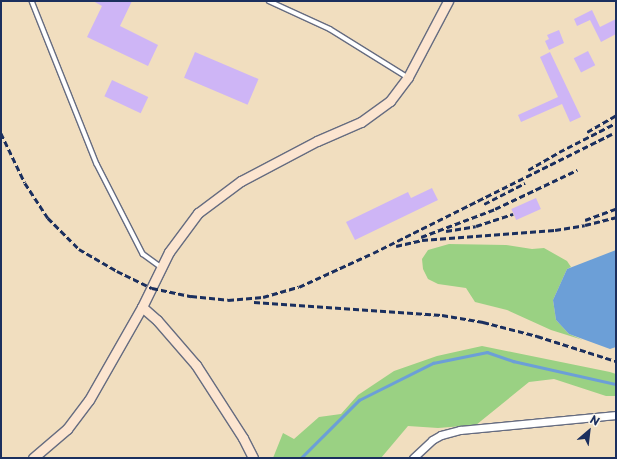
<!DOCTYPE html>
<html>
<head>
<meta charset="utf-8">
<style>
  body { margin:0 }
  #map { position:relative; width:617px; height:459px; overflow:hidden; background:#f1debf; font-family:"Playpen Sans",sans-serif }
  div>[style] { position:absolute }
  .green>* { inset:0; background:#9ad183 }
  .water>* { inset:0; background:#6c9fd7 }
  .stream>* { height:2.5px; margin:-1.25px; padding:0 1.25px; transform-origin:1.25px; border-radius:1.25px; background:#6c9fd7 }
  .building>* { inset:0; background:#ceb5f6; transform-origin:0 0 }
  .roads { filter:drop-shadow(1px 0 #666c80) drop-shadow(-1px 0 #666c80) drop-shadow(0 1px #666c80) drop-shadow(0 -1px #666c80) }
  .lane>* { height:3.5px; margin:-1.75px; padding:0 1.75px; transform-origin:1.75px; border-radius:1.75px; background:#fff }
  .street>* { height:7px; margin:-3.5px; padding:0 3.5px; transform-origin:3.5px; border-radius:3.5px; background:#fff }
  .secondary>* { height:9px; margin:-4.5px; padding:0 4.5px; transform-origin:4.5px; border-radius:4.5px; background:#fce5d0 }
  .rail>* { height:2.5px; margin-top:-1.25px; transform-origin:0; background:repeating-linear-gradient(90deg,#1b2f5e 0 6px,transparent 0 9px) }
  span { translate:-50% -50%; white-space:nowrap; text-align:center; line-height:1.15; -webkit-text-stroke:3.5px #fbf7ec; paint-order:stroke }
  .frame { position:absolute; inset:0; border:2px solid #1b2f5e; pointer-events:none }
  .north { position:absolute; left:569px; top:411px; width:40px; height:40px; -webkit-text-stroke:3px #fbf7ec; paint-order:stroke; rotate:28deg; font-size:11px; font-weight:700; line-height:16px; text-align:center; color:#1b2f5e }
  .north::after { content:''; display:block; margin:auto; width:14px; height:18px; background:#1b2f5e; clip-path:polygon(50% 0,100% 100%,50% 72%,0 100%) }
</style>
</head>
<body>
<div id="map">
  <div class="green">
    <i style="clip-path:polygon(449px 244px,506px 245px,532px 249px,544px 248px,567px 261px,571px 267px,567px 269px,553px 300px,556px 320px,569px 334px,583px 340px,551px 330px,507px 310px,475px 302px,466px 288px,438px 284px,428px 279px,423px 269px,422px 259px,428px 250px)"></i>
    <i style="clip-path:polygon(482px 346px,610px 372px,616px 374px,616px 396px,606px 396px,554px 379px,529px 382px,476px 425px,438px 428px,408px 426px,381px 458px,273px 458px,283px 433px,294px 439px,319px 417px,341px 414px,358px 395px,394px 371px,437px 356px)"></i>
  </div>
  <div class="water">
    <i style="clip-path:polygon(616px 250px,616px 347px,610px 349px,569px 334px,556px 320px,553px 300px,567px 269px)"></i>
  </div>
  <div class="stream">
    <i style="left:301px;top:458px;width:82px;rotate:-45deg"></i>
    <i style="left:359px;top:400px;width:83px;rotate:-26.6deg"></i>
    <i style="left:433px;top:363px;width:55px;rotate:-11.5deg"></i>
    <i style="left:487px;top:352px;width:28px;rotate:19deg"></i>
    <i style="left:513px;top:361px;width:106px;rotate:12.6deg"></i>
  </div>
  <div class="building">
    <i style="clip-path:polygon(93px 1px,132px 1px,120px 26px,158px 45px,148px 66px,87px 37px,102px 6px)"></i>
    <i style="clip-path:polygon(592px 10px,600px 27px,616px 19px,616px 34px,601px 42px,590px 20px,577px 26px,574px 19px)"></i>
    <i style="clip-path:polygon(559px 30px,564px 43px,549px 50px,545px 41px,549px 39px,547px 35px)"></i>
    <i style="left:588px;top:51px;width:16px;height:16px;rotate:63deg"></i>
    <i style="left:195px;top:52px;width:69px;height:28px;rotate:23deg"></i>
    <i style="clip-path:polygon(550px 52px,581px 117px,570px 122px,562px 104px,521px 122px,518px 115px,558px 97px,540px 57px)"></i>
    <i style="left:112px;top:80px;width:40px;height:18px;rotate:25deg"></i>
    <i style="clip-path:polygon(432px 188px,438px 200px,355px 240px,346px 222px,408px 192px,411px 198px)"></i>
    <i style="left:536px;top:198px;width:12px;height:27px;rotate:66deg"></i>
  </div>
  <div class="roads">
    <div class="lane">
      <i style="left:32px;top:1px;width:175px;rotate:68.3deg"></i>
      <i style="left:97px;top:164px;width:101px;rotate:62.9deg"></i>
      <i style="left:143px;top:254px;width:22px;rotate:36deg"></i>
      <i style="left:269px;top:1px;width:67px;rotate:24.7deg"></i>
      <i style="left:330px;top:29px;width:91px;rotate:31.9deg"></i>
    </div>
    <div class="street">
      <i style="left:413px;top:458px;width:26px;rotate:-43deg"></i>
      <i style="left:432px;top:440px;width:10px;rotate:-29deg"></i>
      <i style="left:441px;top:435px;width:20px;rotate:-15deg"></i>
      <i style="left:460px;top:430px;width:157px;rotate:-5.5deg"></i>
    </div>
    <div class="secondary">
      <i style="left:142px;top:307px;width:20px;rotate:41deg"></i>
      <i style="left:157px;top:320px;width:60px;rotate:49.1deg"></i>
      <i style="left:196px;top:365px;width:87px;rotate:57.2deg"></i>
      <i style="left:243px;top:438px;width:22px;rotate:63deg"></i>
      <i style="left:33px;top:458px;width:45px;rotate:-40.5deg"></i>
      <i style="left:67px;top:429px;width:36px;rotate:-53deg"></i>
      <i style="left:89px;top:400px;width:107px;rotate:-60.3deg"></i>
      <i style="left:142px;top:307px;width:61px;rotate:-63.9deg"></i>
      <i style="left:169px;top:252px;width:49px;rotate:-53.4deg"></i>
      <i style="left:198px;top:213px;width:54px;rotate:-36.7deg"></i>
      <i style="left:241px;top:181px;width:86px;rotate:-27.8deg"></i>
      <i style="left:317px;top:141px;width:48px;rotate:-23.4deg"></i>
      <i style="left:361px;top:122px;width:36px;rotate:-36deg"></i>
      <i style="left:390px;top:101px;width:30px;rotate:-53deg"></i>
      <i style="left:408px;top:77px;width:86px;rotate:-62.2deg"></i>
    </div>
  </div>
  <div class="rail">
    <i style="left:587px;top:132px;width:34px;rotate:-30deg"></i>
    <i style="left:1px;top:133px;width:55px;rotate:64.4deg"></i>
    <i style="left:25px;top:183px;width:42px;rotate:56.7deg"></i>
    <i style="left:48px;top:218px;width:44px;rotate:45deg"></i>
    <i style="left:79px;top:249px;width:44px;rotate:30.1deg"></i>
    <i style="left:117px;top:271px;width:39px;rotate:26deg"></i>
    <i style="left:152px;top:288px;width:40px;rotate:12deg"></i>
    <i style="left:191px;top:296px;width:37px;rotate:6deg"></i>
    <i style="left:228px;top:300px;width:35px;rotate:-5deg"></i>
    <i style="left:263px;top:297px;width:37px;rotate:-16deg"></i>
    <i style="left:299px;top:287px;width:81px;rotate:-24.7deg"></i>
    <i style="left:373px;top:253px;width:267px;rotate:-26.5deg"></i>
    <i style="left:528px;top:170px;width:36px;rotate:-30deg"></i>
    <i style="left:559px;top:152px;width:64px;rotate:-27deg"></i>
    <i style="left:484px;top:204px;width:46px;rotate:-27.1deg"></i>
    <i style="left:585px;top:220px;width:33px;rotate:-20deg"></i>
    <i style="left:446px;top:231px;width:30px;rotate:-9deg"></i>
    <i style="left:476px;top:226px;width:39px;rotate:-18deg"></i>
    <i style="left:421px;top:237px;width:79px;rotate:-20.7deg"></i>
    <i style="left:495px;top:209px;width:91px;rotate:-25.4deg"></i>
    <i style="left:396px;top:246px;width:27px;rotate:-13deg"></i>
    <i style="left:422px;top:240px;width:133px;rotate:-4.3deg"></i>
    <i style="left:555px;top:230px;width:30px;rotate:-9deg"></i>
    <i style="left:585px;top:225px;width:32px;rotate:-14deg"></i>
    <i style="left:254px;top:302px;width:188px;rotate:4deg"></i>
    <i style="left:442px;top:315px;width:42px;rotate:9.7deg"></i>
    <i style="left:483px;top:322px;width:56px;rotate:14.5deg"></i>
    <i style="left:537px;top:336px;width:83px;rotate:17.6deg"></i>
  </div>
  <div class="frame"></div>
  <div class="north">N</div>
</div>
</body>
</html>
